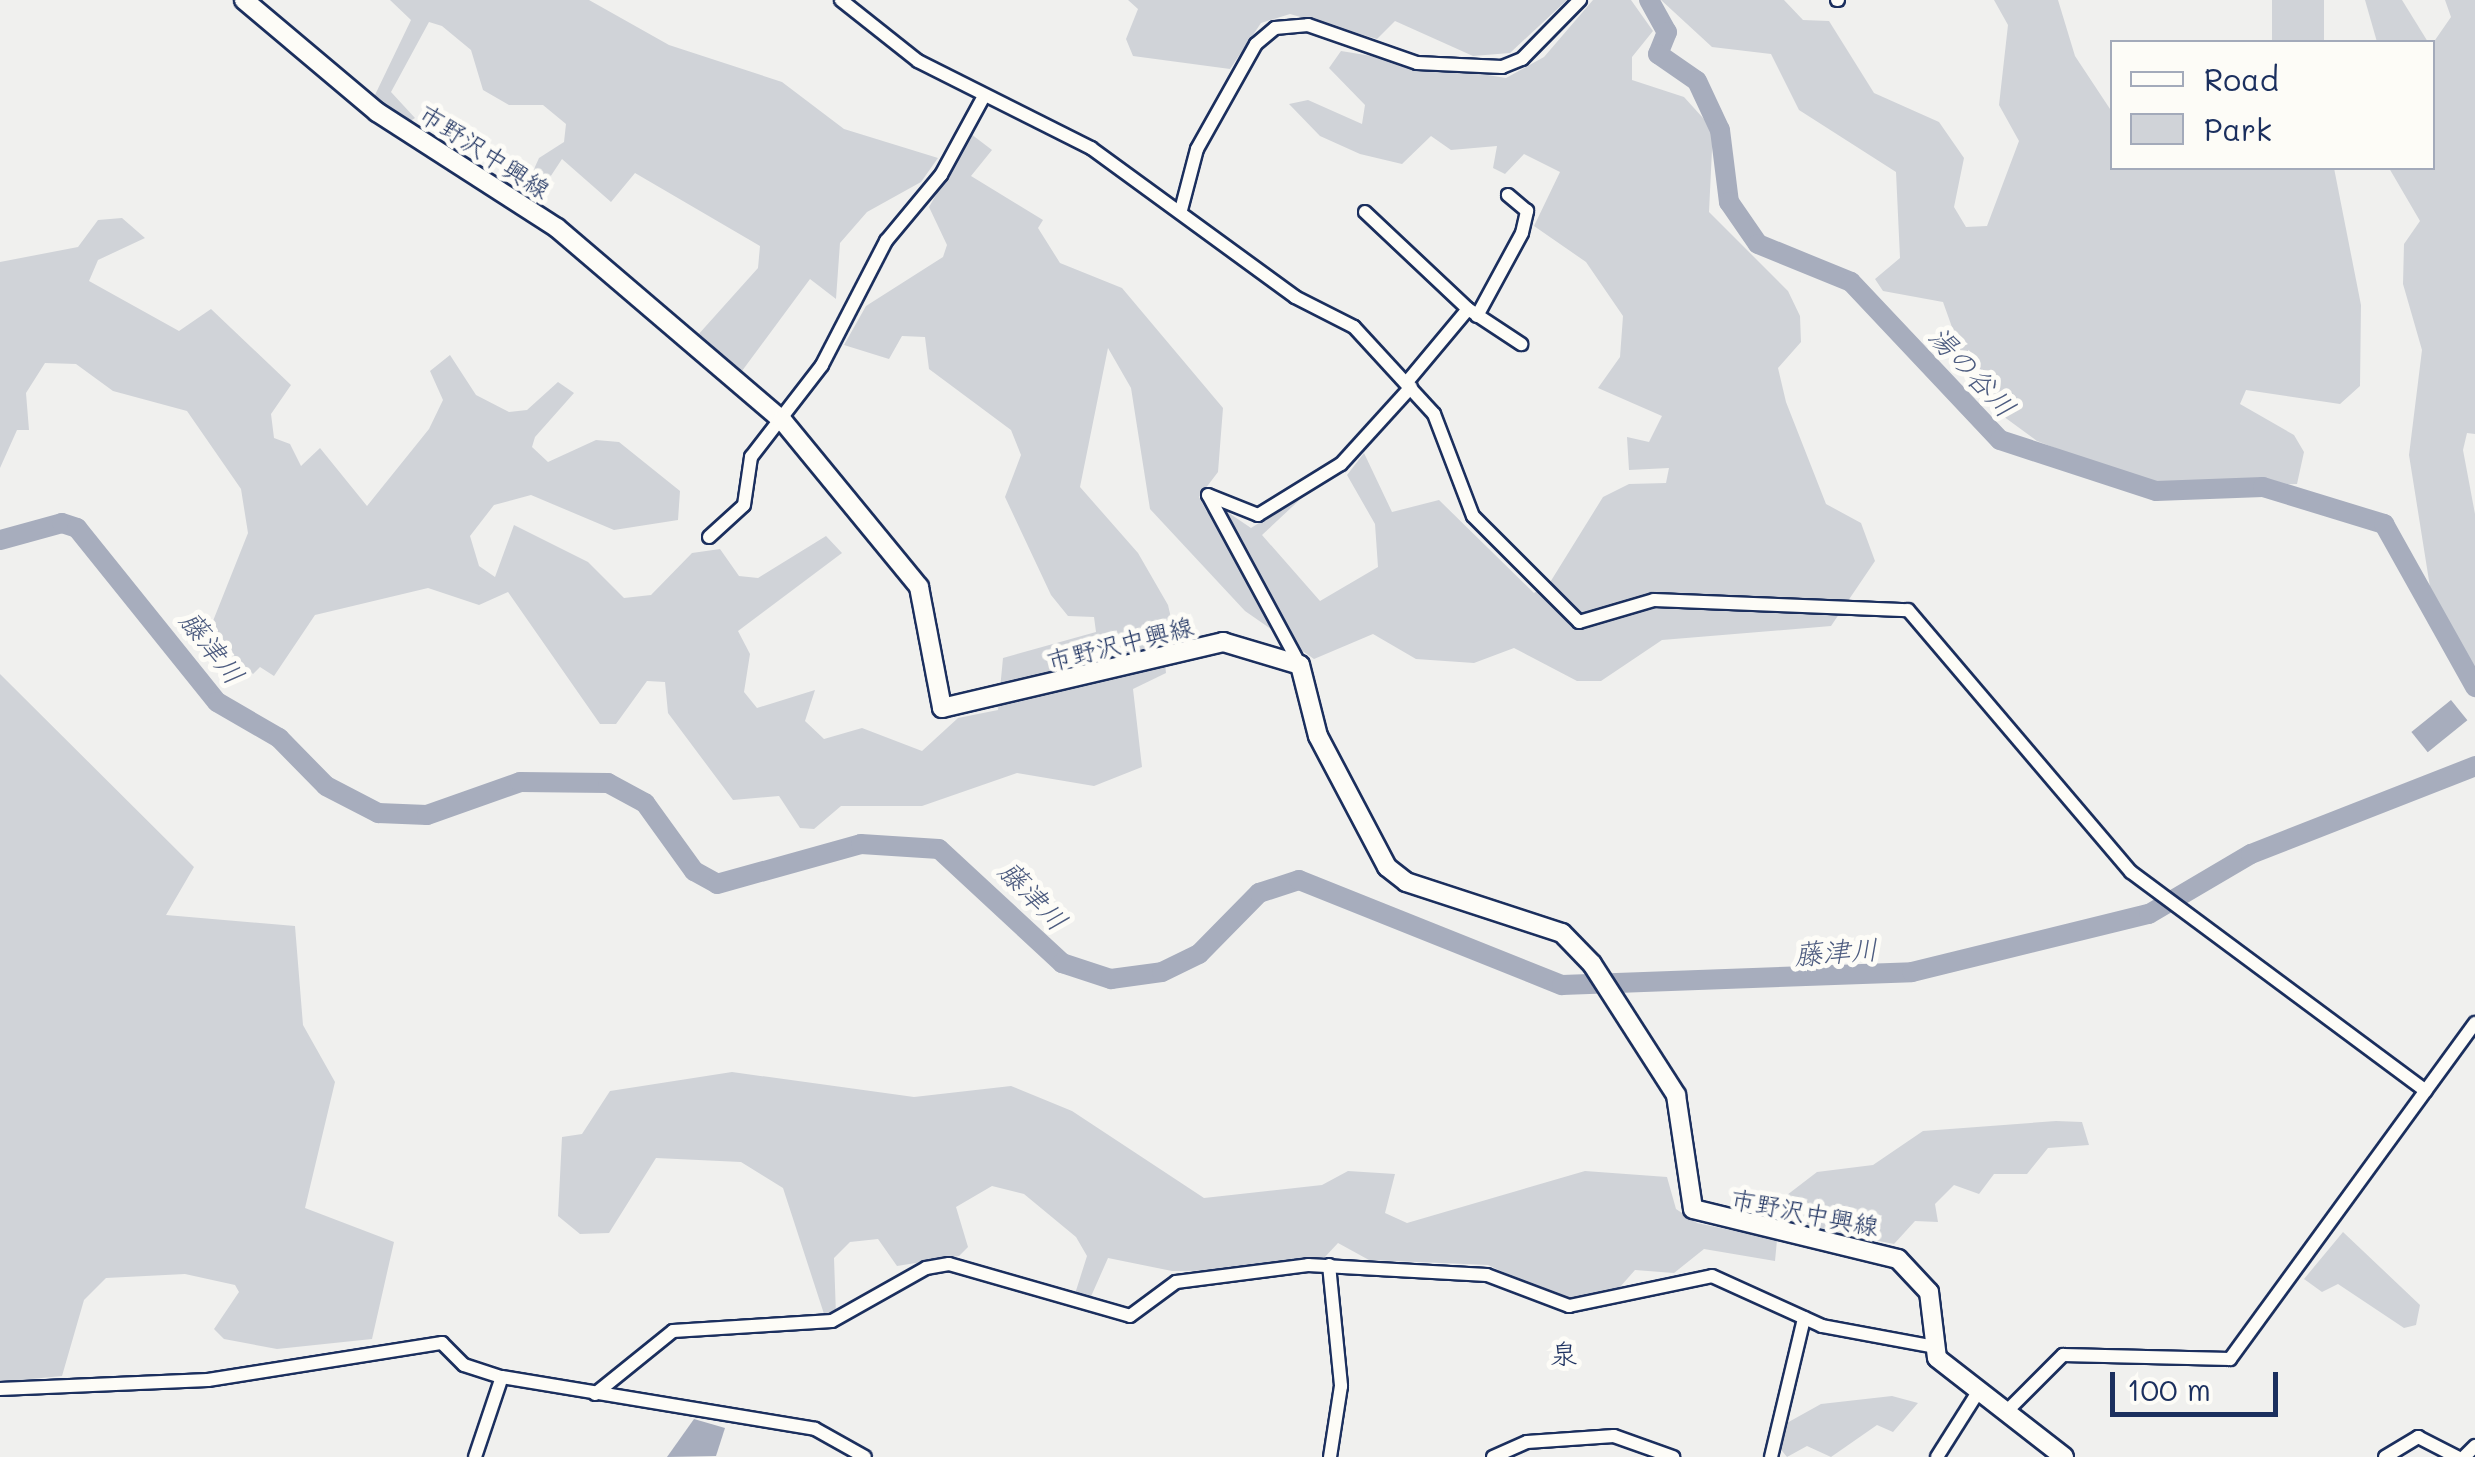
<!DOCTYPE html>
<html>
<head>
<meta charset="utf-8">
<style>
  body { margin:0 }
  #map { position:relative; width:2475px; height:1457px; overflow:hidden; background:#f0f0ee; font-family:Mali,"Klee One",sans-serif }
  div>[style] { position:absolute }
  .green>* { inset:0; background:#d0d3d8; transform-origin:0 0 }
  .water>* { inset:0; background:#a7adbd; transform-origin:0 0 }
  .river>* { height:20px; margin:-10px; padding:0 10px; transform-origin:10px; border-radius:10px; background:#a7adbd }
  .roads { filter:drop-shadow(2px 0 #1b2f5e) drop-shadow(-2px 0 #1b2f5e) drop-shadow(0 2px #1b2f5e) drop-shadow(0 -2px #1b2f5e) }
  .minor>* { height:12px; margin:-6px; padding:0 6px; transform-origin:6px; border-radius:6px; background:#fdfcf7 }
  .major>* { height:18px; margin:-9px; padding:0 9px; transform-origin:9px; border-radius:9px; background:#fdfcf7 }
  span { translate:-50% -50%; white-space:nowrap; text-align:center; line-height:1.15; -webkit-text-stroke:10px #fdfcf7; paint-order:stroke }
  .street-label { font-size:25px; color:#1b2f5e }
  .water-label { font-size:28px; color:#4c5b7f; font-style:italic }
  .neighbourhood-label { font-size:28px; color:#1b2f5e }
  .legend { position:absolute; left:2110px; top:40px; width:325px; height:130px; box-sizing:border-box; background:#fdfcf7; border:2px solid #a3aaba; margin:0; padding:12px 18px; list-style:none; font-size:30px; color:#1b2f5e }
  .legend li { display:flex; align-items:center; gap:20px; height:50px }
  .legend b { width:50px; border:2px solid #a3aaba }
  .scale { position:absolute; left:2110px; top:1372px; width:168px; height:45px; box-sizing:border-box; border:5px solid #1b2f5e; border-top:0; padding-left:12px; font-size:30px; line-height:35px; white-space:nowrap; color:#1b2f5e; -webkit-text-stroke:8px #fdfcf7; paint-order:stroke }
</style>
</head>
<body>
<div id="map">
  <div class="green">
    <i style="clip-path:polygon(390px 0,589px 0,669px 45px,782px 82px,844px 129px,938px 158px,921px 182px,867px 212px,840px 243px,836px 299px,810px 279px,739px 375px,697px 336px,758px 268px,760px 246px,635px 173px,611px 202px,562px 159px,537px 197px,525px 189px,539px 158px,564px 142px,566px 124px,543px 105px,509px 105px,483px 90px,471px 50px,442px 26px,429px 22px,391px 92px,415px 118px,407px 123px,383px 108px,374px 97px,411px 20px)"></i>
    <i style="clip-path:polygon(1128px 0,1567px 0,1510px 53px,1473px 56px,1395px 21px,1377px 39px,1290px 14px,1261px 23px,1230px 69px,1133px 56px,1126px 39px,1138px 9px)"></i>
    <i style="clip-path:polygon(1593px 0,1631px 0,1653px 31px,1632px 57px,1632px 80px,1684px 97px,1713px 129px,1709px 212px,1788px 291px,1800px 316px,1801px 342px,1778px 368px,1786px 402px,1826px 504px,1861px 523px,1875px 561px,1831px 626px,1662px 640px,1601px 681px,1577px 681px,1514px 648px,1474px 663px,1416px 659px,1373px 634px,1314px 659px,1245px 611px,1150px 509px,1131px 388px,1108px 348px,1080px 487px,1138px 553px,1168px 605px,1177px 644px,1164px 653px,1166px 673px,1133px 689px,1142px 767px,1094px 786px,1017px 773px,922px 806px,841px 806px,814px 829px,800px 828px,779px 796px,733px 800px,668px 713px,665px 682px,647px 681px,616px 724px,600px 724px,508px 592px,479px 605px,428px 588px,315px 615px,274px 676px,260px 667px,253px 674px,209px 631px,248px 533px,241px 489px,187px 411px,113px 391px,76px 364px,45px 363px,26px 393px,29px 430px,17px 430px,0 468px,0 262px,78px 247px,98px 220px,122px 218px,145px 238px,98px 260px,89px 281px,179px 331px,211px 309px,291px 385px,271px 414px,274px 438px,290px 444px,301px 466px,320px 448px,367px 506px,429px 429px,443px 400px,430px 371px,450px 355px,476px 395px,509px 412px,527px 410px,558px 382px,574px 393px,535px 437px,532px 447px,548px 462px,596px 440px,619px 442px,680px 491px,678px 520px,614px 530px,531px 495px,494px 505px,470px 536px,479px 566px,495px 577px,514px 525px,588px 562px,624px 598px,651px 595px,692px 553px,720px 549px,739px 576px,758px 578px,826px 536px,842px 553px,738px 631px,750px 654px,744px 692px,757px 708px,815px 690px,805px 721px,824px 739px,862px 728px,922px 751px,958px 718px,998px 710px,1003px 658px,1096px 632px,1094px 617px,1068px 616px,1051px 595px,1005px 497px,1021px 455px,1011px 430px,929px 369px,925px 337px,902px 336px,889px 359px,844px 345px,866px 306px,943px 257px,947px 245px,929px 207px,971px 134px,992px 150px,971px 176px,1043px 220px,1038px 228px,1060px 263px,1122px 288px,1223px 408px,1218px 472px,1199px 497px,1207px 512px,1220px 507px,1251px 528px,1308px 492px,1262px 535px,1320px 601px,1378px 567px,1375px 524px,1347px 475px,1364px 453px,1392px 512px,1439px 500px,1534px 593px,1549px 584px,1603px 497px,1629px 484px,1666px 483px,1669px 468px,1629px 470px,1627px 437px,1649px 442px,1662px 416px,1598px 388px,1620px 357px,1623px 316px,1586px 262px,1534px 226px,1560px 172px,1524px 154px,1505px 174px,1493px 168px,1497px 146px,1451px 150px,1431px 136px,1402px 164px,1360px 154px,1320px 136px,1289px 104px,1308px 100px,1362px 124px,1365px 105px,1329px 68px,1341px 51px,1506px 78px,1544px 57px)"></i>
    <i style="clip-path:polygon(1661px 0,1784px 0,1803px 20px,1829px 21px,1874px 93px,1939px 122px,1964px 158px,1954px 207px,1966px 227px,1987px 226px,2019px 141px,1999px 105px,2008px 25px,1994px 0,2058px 0,2075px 56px,2112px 112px,2112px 168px,2334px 168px,2361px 305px,2360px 386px,2340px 404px,2246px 390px,2240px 404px,2294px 435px,2304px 452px,2297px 484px,2156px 487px,2037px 441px,1977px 397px,1943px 302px,1883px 291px,1875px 279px,1900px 258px,1896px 172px,1799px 110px,1771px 54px,1712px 47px)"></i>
    <i style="left:2272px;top:0;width:52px;height:42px"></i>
    <i style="clip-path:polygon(2365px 0,2402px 0,2428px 42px,2377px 42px)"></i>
    <i style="clip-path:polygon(2445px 0,2475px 0,2475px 434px,2467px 433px,2463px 450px,2475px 514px,2475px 674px,2430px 587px,2409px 455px,2422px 350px,2403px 284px,2404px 244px,2420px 221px,2389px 168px,2432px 168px,2433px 43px,2451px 17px)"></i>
    <i style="clip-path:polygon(0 674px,194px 867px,166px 915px,295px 926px,303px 1025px,335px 1082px,305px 1208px,394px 1242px,372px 1339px,277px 1349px,224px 1339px,214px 1329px,239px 1292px,235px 1285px,185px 1274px,106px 1278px,84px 1300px,62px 1376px,0 1382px)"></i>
    <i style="clip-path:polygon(732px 1072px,914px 1097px,1011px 1086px,1072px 1111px,1204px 1198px,1322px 1185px,1348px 1171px,1395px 1174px,1385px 1213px,1407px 1223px,1585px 1171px,1667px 1177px,1676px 1209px,1697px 1223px,1777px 1240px,1775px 1261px,1704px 1249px,1674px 1273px,1635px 1270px,1612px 1296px,1563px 1300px,1488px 1265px,1369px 1260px,1338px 1243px,1324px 1258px,1274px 1270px,1172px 1271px,1108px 1258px,1089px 1301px,1074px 1297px,1087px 1256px,1076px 1237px,1024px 1194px,992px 1186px,956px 1207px,968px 1247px,959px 1256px,897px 1266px,878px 1239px,850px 1242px,834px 1258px,836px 1315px,825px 1317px,783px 1188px,741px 1162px,656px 1158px,609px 1233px,580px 1234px,558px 1216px,562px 1137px,582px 1134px,610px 1091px)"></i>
    <i style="clip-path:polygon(2056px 1121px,2082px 1122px,2089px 1145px,2048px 1148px,2027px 1174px,1994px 1174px,1979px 1194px,1954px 1185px,1935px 1204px,1938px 1222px,1915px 1221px,1894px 1244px,1746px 1215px,1745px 1205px,1787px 1195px,1817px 1172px,1873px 1165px,1923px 1131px)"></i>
    <i style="clip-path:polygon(2343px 1232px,2420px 1305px,2416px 1325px,2404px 1328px,2338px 1284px,2322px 1292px,2304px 1279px)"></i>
    <i style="clip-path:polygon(1892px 1396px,1918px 1403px,1893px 1432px,1877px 1425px,1831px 1457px,1807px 1446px,1787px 1457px,1778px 1446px,1785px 1424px,1821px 1404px)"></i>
  </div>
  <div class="water">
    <i style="left:2451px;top:700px;width:26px;height:51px;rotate:51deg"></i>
    <i style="clip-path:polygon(694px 1419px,725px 1428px,716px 1456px,667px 1457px)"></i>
  </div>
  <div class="river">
    <i style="left:1649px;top:0;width:37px;rotate:61deg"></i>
    <i style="left:1667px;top:32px;width:24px;rotate:112deg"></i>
    <i style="left:1658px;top:54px;width:47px;rotate:34.7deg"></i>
    <i style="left:1697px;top:81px;width:54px;rotate:64.9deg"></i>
    <i style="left:1720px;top:130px;width:73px;rotate:82.9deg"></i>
    <i style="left:1729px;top:202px;width:51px;rotate:55.4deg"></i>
    <i style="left:1758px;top:244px;width:100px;rotate:22.2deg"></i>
    <i style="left:1851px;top:282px;width:217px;rotate:46.7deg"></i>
    <i style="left:2000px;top:440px;width:164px;rotate:18.1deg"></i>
    <i style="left:2156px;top:491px;width:107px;rotate:-2.1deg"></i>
    <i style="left:2263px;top:487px;width:127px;rotate:17deg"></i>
    <i style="left:2384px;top:524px;width:187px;rotate:60.8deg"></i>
    <i style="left:0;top:540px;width:64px;rotate:-15.3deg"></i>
    <i style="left:62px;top:523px;width:16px;rotate:18deg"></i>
    <i style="left:77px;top:528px;width:223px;rotate:51.2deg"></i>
    <i style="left:217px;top:702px;width:72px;rotate:30.1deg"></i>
    <i style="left:279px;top:738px;width:67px;rotate:45.6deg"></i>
    <i style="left:326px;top:786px;width:59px;rotate:27.4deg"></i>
    <i style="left:378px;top:813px;width:49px;rotate:2.3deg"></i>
    <i style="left:427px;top:815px;width:99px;rotate:-19.5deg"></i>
    <i style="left:520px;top:782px;width:88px;rotate:0.7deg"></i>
    <i style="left:608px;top:783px;width:42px;rotate:28.4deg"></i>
    <i style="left:645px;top:803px;width:84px;rotate:54.2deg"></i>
    <i style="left:694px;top:871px;width:26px;rotate:29deg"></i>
    <i style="left:717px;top:884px;width:149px;rotate:-15.5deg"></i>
    <i style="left:861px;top:844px;width:78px;rotate:3.7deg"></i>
    <i style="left:939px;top:849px;width:168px;rotate:42.8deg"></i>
    <i style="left:1062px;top:963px;width:52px;rotate:18.1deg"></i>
    <i style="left:1111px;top:979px;width:51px;rotate:-7.8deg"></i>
    <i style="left:1162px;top:972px;width:41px;rotate:-25.9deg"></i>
    <i style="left:1199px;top:954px;width:86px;rotate:-45.5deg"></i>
    <i style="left:1259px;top:893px;width:42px;rotate:-18deg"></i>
    <i style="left:1299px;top:880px;width:283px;rotate:21.8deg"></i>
    <i style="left:1562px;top:985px;width:350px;rotate:-2.1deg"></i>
    <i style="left:1912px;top:972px;width:244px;rotate:-13.8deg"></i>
    <i style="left:2149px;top:914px;width:118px;rotate:-30.5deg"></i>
    <i style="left:2251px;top:854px;width:241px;rotate:-21.4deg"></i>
  </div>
  <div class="roads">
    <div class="minor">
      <i style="left:841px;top:0;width:98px;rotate:38.4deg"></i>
      <i style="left:918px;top:61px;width:194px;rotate:26.7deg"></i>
      <i style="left:1091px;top:148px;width:253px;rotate:36.1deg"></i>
      <i style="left:1295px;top:297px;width:66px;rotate:27deg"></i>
      <i style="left:1354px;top:327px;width:118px;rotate:47.4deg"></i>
      <i style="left:1434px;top:414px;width:109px;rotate:69.1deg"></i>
      <i style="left:1473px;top:516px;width:150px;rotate:45deg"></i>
      <i style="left:1579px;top:622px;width:78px;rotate:-16.3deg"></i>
      <i style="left:1654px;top:600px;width:254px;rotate:2.3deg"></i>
      <i style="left:1908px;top:610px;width:344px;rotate:49.6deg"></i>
      <i style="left:2131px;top:872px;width:367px;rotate:36.6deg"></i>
      <i style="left:1837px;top:0;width:1px"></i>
      <i style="left:1181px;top:210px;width:63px;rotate:-75.3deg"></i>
      <i style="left:1197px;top:149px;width:120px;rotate:-60.7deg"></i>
      <i style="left:1256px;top:44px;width:25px;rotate:-40deg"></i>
      <i style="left:1275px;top:28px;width:33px;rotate:-5deg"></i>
      <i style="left:1308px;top:25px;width:115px;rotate:19.2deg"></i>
      <i style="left:1417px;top:63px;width:85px;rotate:2.7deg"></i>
      <i style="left:1502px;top:67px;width:22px;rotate:-22deg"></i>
      <i style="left:1522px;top:59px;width:83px;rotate:-45.5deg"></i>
      <i style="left:1365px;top:212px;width:141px;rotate:43.3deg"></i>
      <i style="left:1468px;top:309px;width:64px;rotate:33.4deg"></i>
      <i style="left:1477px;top:316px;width:94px;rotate:-61.5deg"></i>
      <i style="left:1522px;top:233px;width:23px;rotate:-77deg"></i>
      <i style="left:1527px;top:211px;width:25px;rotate:-140deg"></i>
      <i style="left:1407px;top:382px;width:95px;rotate:-50.1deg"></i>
      <i style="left:709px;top:537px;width:47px;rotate:-42.4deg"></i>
      <i style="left:744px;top:505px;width:49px;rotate:-81.7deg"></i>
      <i style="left:751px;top:457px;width:116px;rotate:-52.3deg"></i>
      <i style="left:822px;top:365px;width:140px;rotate:-62.7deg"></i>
      <i style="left:886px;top:241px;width:86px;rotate:-50.2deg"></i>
      <i style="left:941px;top:175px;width:88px;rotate:-61.4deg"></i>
      <i style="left:1300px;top:665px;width:193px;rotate:-118.4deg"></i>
      <i style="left:1208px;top:495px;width:54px;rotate:21.8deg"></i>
      <i style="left:1258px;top:515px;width:97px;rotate:-31.6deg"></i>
      <i style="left:1341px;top:464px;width:104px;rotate:-47.7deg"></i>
      <i style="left:1329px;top:1265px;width:122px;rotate:84.3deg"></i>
      <i style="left:1341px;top:1386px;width:72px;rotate:98.8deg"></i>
      <i style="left:0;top:1389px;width:208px;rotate:-2.5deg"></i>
      <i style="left:208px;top:1380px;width:237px;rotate:-9deg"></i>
      <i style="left:442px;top:1343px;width:31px;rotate:45deg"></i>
      <i style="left:464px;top:1365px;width:40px;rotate:18deg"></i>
      <i style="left:502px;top:1377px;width:317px;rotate:9.4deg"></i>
      <i style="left:815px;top:1429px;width:57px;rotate:29.2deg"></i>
      <i style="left:595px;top:1394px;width:100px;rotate:-38.9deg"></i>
      <i style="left:673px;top:1331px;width:159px;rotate:-3.6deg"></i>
      <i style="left:832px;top:1321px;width:108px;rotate:-29.4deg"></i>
      <i style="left:926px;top:1268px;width:23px;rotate:-10deg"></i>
      <i style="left:949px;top:1264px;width:188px;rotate:16deg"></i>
      <i style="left:1130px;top:1316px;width:57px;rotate:-36.5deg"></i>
      <i style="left:1176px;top:1282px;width:133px;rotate:-7.3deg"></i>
      <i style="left:1308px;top:1265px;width:179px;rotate:3.2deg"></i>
      <i style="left:1487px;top:1275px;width:88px;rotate:20.7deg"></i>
      <i style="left:1569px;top:1306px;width:146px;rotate:-11.8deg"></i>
      <i style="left:1712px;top:1276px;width:121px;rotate:24.4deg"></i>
      <i style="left:1822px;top:1326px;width:110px;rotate:10.5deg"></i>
      <i style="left:2008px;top:1410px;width:78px;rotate:-45deg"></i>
      <i style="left:2063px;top:1355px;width:167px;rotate:1.4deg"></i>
      <i style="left:2230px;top:1359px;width:416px;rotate:-53.9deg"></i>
      <i style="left:475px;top:1457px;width:84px;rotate:-71.4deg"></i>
      <i style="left:1493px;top:1457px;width:37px;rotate:-24deg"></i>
      <i style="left:1527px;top:1442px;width:87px;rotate:-3.9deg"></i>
      <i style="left:1614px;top:1436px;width:63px;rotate:19.6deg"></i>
      <i style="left:1771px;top:1457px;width:143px;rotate:-76.6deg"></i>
      <i style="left:1937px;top:1457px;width:80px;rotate:-57.7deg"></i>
      <i style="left:2385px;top:1457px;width:39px;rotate:-31deg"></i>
      <i style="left:2418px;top:1437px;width:44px;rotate:27.1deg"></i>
      <i style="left:2464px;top:1457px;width:16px;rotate:-45deg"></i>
    </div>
    <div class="major">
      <i style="left:244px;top:0;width:174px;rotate:40.1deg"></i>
      <i style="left:377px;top:112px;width:214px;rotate:32.8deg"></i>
      <i style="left:557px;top:228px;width:296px;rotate:40.5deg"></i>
      <i style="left:782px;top:420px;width:216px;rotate:50.6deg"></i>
      <i style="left:919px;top:587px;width:123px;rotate:79.2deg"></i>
      <i style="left:942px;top:708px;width:289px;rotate:-13.2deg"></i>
      <i style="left:1223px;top:642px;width:80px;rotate:16.6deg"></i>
      <i style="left:1300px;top:665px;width:73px;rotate:75.8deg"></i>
      <i style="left:1318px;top:736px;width:148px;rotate:62.2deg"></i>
      <i style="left:1387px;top:867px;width:24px;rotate:38deg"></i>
      <i style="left:1406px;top:882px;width:164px;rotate:18.1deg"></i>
      <i style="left:1562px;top:933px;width:43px;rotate:45.9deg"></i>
      <i style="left:1592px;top:964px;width:156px;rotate:57.3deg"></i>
      <i style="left:1676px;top:1095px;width:115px;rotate:81.5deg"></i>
      <i style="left:1693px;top:1209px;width:211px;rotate:13.7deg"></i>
      <i style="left:1898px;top:1259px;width:45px;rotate:46.8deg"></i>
      <i style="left:1929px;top:1292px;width:66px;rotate:83.1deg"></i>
      <i style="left:1937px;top:1358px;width:161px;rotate:37.9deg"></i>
    </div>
  </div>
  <div class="street-label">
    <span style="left:485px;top:151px;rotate:33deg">市野沢中興線</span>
    <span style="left:1120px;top:643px;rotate:-14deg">市野沢中興線</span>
    <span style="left:1805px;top:1212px;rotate:11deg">市野沢中興線</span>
  </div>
  <div class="water-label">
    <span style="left:1973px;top:371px;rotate:47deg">湯の谷川</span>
    <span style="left:213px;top:647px;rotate:52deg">藤津川</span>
    <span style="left:1034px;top:895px;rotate:46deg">藤津川</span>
    <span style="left:1836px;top:951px;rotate:-4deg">藤津川</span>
  </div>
  <div class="neighbourhood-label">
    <span style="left:1564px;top:1353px">泉</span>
  </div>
  <ul class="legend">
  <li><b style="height:12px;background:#fdfcf7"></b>Road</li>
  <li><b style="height:28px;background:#d0d3d8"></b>Park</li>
  </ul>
  <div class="scale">100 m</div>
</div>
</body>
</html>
